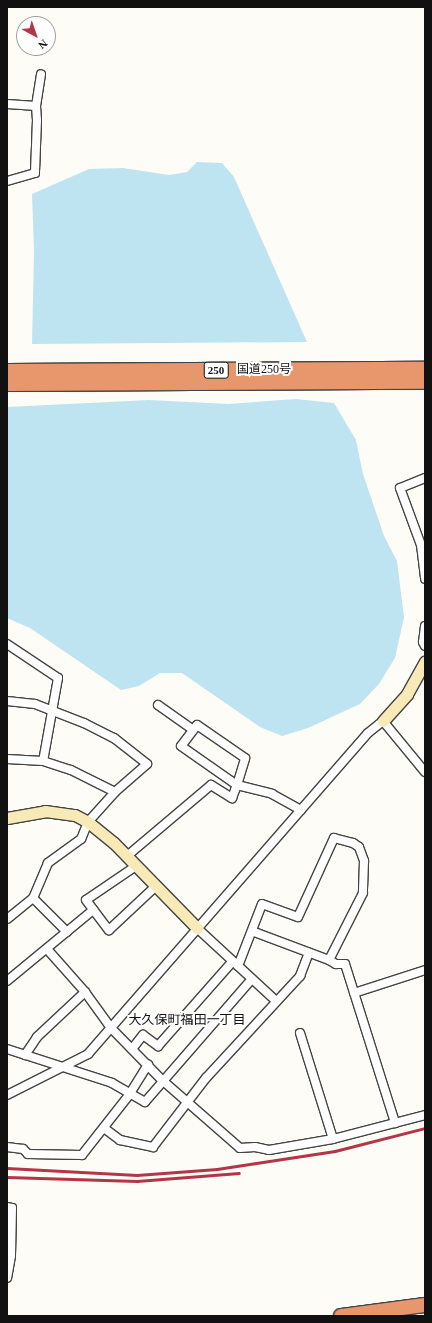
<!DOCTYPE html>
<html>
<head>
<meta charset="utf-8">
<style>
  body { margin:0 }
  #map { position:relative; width:432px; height:1323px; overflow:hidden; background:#fefcf6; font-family:"Times New Roman","Noto Sans JP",serif }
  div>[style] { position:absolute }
  .water>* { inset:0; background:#bfe4f1 }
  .roads { filter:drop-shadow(1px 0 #444) drop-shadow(-1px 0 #444) drop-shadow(0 1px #444) drop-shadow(0 -1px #444) }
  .street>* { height:8px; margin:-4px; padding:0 4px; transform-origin:4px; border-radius:4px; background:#fff }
  .secondary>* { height:11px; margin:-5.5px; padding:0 5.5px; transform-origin:5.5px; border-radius:5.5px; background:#f8eab7 }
  .highway>* { height:14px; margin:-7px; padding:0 7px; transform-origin:7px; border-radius:7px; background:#e7976b }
  .rail>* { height:2.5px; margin:-1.25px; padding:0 1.25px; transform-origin:1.25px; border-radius:1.25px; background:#b53548 }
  span { translate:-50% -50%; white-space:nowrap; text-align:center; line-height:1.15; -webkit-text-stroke:4px #fff; paint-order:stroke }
  .shield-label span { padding:1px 3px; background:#fff; border:1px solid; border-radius:3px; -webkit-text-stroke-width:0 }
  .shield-label { font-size:11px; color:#111; font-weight:700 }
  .street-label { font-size:12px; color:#111 }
  .neighbourhood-label { font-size:13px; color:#111 }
  .frame { position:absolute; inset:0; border:8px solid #111; pointer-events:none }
  .north { position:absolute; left:16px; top:16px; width:40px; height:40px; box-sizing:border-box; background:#fff; border:1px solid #a0a0a0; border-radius:50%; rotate:140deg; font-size:11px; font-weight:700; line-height:16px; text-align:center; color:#111 }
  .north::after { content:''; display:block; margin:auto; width:14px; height:18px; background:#b53548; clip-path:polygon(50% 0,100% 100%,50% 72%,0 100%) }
</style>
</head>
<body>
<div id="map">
  <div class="water">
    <i style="clip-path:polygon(197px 162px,222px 163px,234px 177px,307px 342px,32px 344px,34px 252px,32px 194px,89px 169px,123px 168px,169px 175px,187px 172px)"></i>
    <i style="clip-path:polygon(296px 399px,334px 403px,356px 440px,363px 474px,384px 536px,397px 561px,404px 617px,395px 658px,379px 684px,360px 704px,308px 728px,282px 736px,260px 727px,182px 673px,160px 673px,139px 686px,121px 690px,30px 628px,7px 618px,7px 407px,149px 400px,228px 404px)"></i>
  </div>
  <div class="roads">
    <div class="street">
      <i style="left:7px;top:104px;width:29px;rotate:4deg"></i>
      <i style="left:36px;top:106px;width:14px;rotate:86deg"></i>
      <i style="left:37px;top:120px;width:53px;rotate:92.2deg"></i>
      <i style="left:35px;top:173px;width:29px;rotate:164deg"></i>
      <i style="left:36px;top:106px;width:32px;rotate:-81deg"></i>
      <i style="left:425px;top:478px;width:27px;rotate:158deg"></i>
      <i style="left:400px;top:488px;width:61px;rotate:69.8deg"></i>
      <i style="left:421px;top:545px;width:34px;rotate:83deg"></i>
      <i style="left:425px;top:626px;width:16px;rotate:97deg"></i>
      <i style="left:423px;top:642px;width:4px;rotate:63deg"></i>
      <i style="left:7px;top:644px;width:61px;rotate:33.7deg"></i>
      <i style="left:58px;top:678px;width:84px;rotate:100.2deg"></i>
      <i style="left:7px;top:701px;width:28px;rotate:6deg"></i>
      <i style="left:35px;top:704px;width:53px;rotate:21.2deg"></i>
      <i style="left:84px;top:723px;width:34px;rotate:27deg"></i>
      <i style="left:114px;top:738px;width:42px;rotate:38.2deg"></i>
      <i style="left:147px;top:764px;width:43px;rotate:138.8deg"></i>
      <i style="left:115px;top:792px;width:40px;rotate:132deg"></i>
      <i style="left:88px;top:822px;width:18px;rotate:112deg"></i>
      <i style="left:81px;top:839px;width:41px;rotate:144deg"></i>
      <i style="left:48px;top:863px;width:38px;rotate:113deg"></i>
      <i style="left:33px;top:898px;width:33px;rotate:141deg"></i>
      <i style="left:158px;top:705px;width:42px;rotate:35.2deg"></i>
      <i style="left:7px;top:759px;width:36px;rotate:3deg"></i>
      <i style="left:43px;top:761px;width:29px;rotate:18deg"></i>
      <i style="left:71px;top:770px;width:49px;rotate:26.6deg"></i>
      <i style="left:127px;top:856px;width:110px;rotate:-40.2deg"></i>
      <i style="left:211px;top:785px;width:25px;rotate:32deg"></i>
      <i style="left:232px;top:798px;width:9px;rotate:-69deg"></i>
      <i style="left:235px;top:790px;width:5px;rotate:-68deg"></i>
      <i style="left:237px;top:785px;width:28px;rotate:-73deg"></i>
      <i style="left:245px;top:758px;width:58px;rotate:-145.5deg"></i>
      <i style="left:197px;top:725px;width:26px;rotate:127deg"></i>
      <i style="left:181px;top:746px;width:68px;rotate:34.9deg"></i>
      <i style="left:237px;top:785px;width:36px;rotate:14deg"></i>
      <i style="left:272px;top:794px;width:33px;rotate:29deg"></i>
      <i style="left:136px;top:866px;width:60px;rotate:145.8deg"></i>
      <i style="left:86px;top:900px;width:38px;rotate:53deg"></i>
      <i style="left:109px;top:930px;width:64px;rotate:-43.1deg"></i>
      <i style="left:33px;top:898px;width:48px;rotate:45deg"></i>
      <i style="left:197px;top:928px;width:108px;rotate:42.7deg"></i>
      <i style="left:47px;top:949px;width:57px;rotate:48.5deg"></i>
      <i style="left:85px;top:992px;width:44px;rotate:54.2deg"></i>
      <i style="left:111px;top:1028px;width:73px;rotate:45.6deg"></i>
      <i style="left:162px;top:1080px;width:103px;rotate:41.1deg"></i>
      <i style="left:240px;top:1148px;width:15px;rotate:-4deg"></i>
      <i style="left:255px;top:1147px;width:14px;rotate:12deg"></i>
      <i style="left:269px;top:1150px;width:65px;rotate:-9.8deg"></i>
      <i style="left:333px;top:1139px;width:95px;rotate:-14.6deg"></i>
      <i style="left:329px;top:960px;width:8px;rotate:30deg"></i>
      <i style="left:336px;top:964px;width:9px"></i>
      <i style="left:345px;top:964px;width:167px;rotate:72.5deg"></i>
      <i style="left:238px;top:966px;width:66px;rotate:-68.8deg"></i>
      <i style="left:262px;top:904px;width:38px;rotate:20deg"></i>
      <i style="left:298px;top:917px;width:87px;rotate:-65.5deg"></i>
      <i style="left:334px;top:838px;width:20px;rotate:15deg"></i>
      <i style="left:353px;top:843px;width:7px;rotate:34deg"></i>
      <i style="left:359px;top:847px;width:15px;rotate:70deg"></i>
      <i style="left:364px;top:861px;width:32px;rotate:92deg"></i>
      <i style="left:363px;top:893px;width:75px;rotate:116.9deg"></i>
      <i style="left:329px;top:960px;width:82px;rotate:-159.4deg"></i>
      <i style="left:7px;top:981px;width:112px;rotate:-39.5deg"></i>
      <i style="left:354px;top:993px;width:75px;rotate:-17.9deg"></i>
      <i style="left:300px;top:1033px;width:111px;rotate:72.7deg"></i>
      <i style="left:7px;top:1049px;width:110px;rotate:17.9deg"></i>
      <i style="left:112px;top:1083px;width:38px;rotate:30deg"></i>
      <i style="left:145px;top:1102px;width:163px;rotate:-49deg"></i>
      <i style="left:132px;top:1049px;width:18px;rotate:-52deg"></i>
      <i style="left:143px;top:1035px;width:19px;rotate:36deg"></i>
      <i style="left:158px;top:1046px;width:112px;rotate:-48.6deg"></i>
      <i style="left:25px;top:1055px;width:22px;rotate:-56deg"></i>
      <i style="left:37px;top:1037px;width:66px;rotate:-43.2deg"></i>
      <i style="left:7px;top:1095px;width:91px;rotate:-26.8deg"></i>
      <i style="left:88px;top:1054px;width:426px;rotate:-48.9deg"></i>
      <i style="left:368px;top:733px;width:19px;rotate:-39deg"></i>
      <i style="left:383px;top:721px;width:66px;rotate:50.5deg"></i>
      <i style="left:104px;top:1128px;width:20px;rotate:37deg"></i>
      <i style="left:120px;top:1140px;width:34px;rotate:12deg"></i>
      <i style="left:153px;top:1147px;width:87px;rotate:-52.5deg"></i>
      <i style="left:206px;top:1078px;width:139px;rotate:-47.3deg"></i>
      <i style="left:300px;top:976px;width:25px;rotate:-69deg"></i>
      <i style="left:7px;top:1147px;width:16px;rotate:7deg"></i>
      <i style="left:23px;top:1149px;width:7px;rotate:45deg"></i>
      <i style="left:28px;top:1154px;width:54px;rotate:1.1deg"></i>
      <i style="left:82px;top:1155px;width:76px;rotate:-51.9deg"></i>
      <i style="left:129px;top:1095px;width:36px;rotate:-58deg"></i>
      <i style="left:7px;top:1207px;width:5px;rotate:11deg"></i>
      <i style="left:12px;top:1208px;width:48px;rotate:91.2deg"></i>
      <i style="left:11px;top:1256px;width:22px;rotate:100deg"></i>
    </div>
    <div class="secondary">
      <i style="left:383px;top:721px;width:36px;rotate:-48deg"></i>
      <i style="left:407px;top:694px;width:37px;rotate:-61deg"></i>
      <i style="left:7px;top:818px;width:39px;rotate:-10deg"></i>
      <i style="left:45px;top:811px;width:30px;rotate:8deg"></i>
      <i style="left:75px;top:815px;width:15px;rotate:28deg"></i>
      <i style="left:88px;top:822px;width:33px;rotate:39deg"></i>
      <i style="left:114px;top:843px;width:119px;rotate:45.7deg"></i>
    </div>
    <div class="highway">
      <i style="left:7px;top:371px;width:418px;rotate:-0.3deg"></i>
      <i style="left:7px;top:384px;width:418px;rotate:-0.3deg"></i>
      <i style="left:341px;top:1316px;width:85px;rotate:-7.5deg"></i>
    </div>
  </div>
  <div class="rail">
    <i style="left:7px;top:1168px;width:130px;rotate:3.1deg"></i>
    <i style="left:137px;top:1175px;width:80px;rotate:-4.3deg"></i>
    <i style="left:217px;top:1169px;width:119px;rotate:-8.7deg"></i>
    <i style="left:335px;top:1151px;width:93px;rotate:-14.3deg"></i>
    <i style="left:7px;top:1177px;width:130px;rotate:1.8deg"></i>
    <i style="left:137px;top:1181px;width:102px;rotate:-4.5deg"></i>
  </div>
  <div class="shield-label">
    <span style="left:216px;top:370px">250</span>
  </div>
  <div class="street-label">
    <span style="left:264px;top:370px">国道250号</span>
  </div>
  <div class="neighbourhood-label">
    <span style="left:187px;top:1020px">大久保町福田一丁目</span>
  </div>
  <div class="frame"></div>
  <div class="north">N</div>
</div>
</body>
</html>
